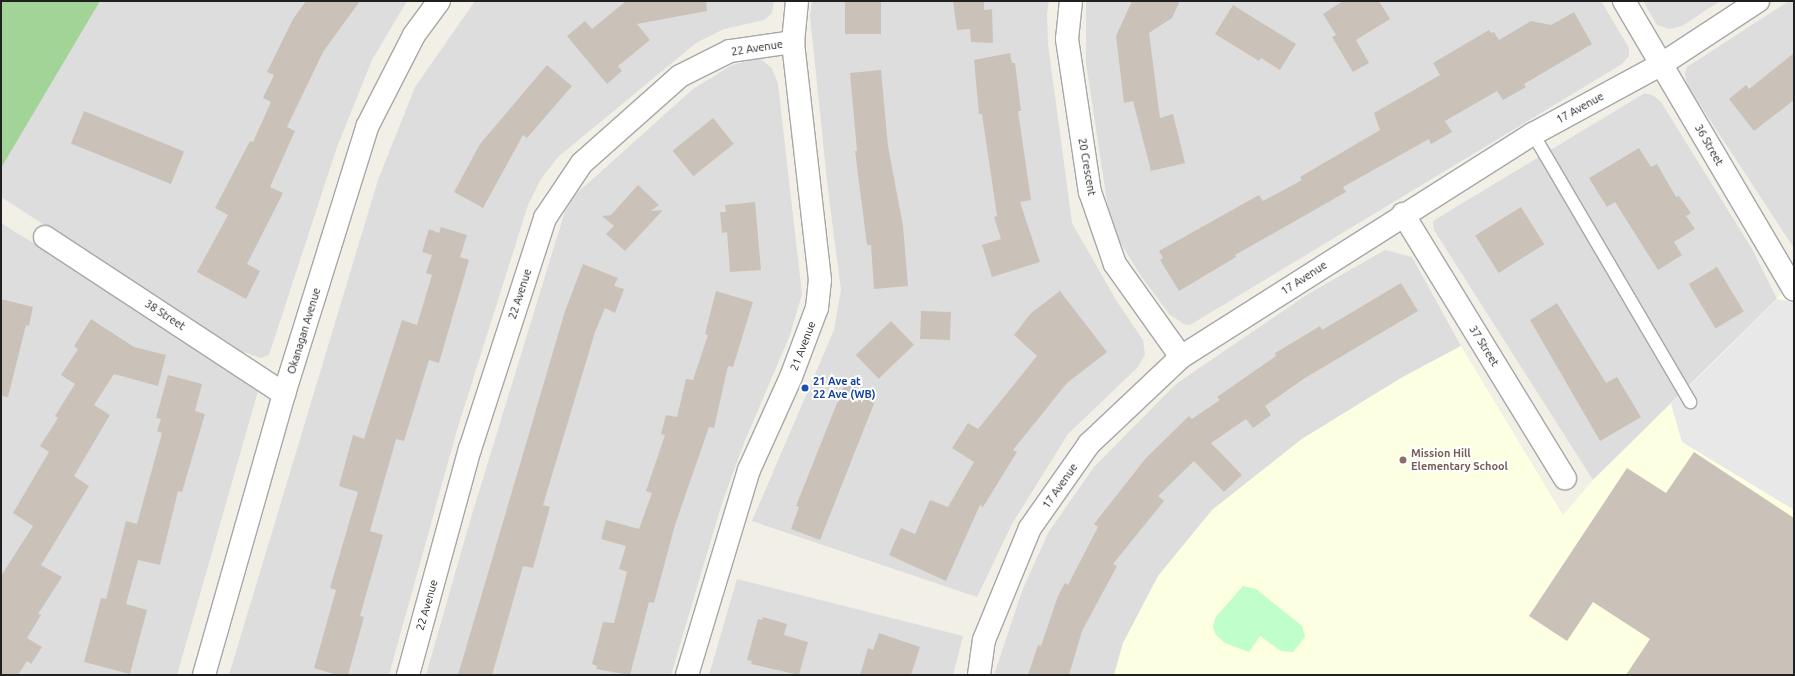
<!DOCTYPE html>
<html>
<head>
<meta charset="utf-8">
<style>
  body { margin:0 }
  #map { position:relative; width:1795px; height:676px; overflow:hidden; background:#f1efe6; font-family:Ubuntu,sans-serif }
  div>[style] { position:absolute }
  .residential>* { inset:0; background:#dedddd }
  .education>* { inset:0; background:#fcffe1 }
  .forest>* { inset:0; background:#a3d497 }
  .park>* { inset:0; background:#c0fecb }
  .parking>* { inset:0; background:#e8e8e8 }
  .building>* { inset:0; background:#cac2b8; transform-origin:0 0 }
  .roads { filter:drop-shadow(1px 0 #a7a7a7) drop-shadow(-1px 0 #a7a7a7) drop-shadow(0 1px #a7a7a7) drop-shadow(0 -1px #a7a7a7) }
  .service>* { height:12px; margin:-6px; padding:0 6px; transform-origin:6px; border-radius:6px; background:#fff }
  .minor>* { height:22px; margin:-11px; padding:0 11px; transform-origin:11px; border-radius:11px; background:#fff }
  .tertiary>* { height:22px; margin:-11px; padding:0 11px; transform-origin:11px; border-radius:11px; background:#fff }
  .dots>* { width:11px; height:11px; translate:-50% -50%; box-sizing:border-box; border:2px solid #fff; border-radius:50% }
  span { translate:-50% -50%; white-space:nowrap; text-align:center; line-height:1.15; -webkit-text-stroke:4px #fff; paint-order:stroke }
  .street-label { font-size:11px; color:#202020 }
  .transit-label { font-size:11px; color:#164399; font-weight:700 }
  .left { translate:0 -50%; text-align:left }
  .education-label { font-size:11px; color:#785e54; font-weight:700 }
  .frame { position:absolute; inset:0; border:2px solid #202020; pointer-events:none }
</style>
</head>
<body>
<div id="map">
  <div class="residential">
    <i style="clip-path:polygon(89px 1px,407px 1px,372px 60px,337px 147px,269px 355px,261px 358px,238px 350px,1px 197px,1px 139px)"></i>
    <i style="clip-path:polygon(475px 1px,774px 1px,772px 13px,764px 20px,724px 29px,696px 43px,558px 157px,541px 179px,528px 205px,457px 430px,389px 675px,229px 675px,378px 180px,415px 87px)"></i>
    <i style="clip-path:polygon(812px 1px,1049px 1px,1047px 14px,1048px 44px,1072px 223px,1116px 300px,1143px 340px,1145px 355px,1137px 368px,1068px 434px,1012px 524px,977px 597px,752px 521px,834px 330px,841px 290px,828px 190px,810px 16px)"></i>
    <i style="clip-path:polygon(1086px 1px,1601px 1px,1629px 48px,1629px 56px,1622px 64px,1190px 325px,1184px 324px,1170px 315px,1141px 276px,1120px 242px,1108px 208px,1086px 63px)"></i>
    <i style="clip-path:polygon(1643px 1px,1720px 1px,1682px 26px,1669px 29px,1657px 25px)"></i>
    <i style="clip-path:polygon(1789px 1px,1794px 1px,1794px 248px,1687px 85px,1685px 73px,1687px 67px)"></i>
    <i style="clip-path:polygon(759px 58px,772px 68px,778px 84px,802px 294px,790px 335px,744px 443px,722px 503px,671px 675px,426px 675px,470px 521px,565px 211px,576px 194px,693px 89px,732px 65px)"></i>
    <i style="clip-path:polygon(1645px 93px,1654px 96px,1661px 102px,1752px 249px,1777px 299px,1593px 480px,1434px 230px,1433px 221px)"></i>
    <i style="clip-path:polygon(1px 223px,260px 384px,177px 675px,1px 675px)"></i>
    <i style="clip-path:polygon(1385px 250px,1412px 257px,1461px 346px,1401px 378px,1302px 439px,1212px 510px,1123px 643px,1114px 675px,994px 675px,1022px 591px,1048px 533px,1094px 467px,1176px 384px,1308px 294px)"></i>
    <i style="clip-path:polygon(737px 579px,963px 636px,953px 675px,709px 675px)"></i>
  </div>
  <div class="education">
    <i style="clip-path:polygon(1794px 282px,1794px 675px,1114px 675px,1123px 643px,1158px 576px,1212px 510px,1302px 439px,1401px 378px,1461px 346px,1563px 515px,1593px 480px)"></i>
  </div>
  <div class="forest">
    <i style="clip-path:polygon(1px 1px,100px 1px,1px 168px)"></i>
  </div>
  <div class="park">
    <i style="clip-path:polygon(1243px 586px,1256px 589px,1302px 626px,1305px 637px,1293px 652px,1281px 651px,1260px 636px,1249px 652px,1225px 643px,1216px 635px,1213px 627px,1215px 618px)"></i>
  </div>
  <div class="parking">
    <i style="clip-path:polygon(1777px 299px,1794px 302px,1794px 510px,1682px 442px,1671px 404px)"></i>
  </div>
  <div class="building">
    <i style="clip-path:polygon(306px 1px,360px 1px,323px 52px,287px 127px,295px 131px,270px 187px,283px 193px,247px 264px,260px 271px,246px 299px,197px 272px,228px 215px,215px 208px,250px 141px,253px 142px,271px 102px,263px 98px,274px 75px,267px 72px,293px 19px)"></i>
    <i style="clip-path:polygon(626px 1px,706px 1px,707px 11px,637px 24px,650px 40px,618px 66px,622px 71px,607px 84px,567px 36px,585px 21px,592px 29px)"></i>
    <i style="left:845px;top:1px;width:36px;height:33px"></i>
    <i style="clip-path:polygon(953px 1px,984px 1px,984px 10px,992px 9px,993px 43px,971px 42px,970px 29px,957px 30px)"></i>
    <i style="clip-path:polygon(1132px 1px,1180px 1px,1172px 18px,1149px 33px,1160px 118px,1173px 114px,1185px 163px,1151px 171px,1133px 101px,1124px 103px,1116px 36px)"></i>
    <i style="clip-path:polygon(1343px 1px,1379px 1px,1390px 19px,1356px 40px,1369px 63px,1353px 72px,1332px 37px,1336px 35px,1323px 14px)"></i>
    <i style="clip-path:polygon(1233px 5px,1296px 44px,1280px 70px,1261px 58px,1259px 61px,1215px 34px)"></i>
    <i style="clip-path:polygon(1574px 12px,1592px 44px,1524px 84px,1526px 87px,1503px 100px,1497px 91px,1445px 121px,1452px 132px,1431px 144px,1429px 139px,1343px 187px,1346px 192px,1235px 255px,1236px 257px,1179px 291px,1160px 260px,1163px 258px,1159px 251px,1259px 195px,1263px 201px,1302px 180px,1300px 177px,1380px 130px,1374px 113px,1440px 75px,1433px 63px,1489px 30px,1491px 33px,1494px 32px,1499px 40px,1531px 21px,1551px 25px)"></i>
    <i style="clip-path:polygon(1010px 53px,1012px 63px,1015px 63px,1021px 111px,1018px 111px,1031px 200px,1020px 202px,1040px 262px,992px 277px,982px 245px,1001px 239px,994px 217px,997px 216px,982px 114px,979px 114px,974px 60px)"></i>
    <i style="clip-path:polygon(1794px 53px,1794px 100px,1754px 131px,1729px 99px,1746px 85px,1749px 89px)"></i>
    <i style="clip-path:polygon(547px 65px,572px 86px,527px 138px,523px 135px,483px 208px,454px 192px,480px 144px)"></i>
    <i style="clip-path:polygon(881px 70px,888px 146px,903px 226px,908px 286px,874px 289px,871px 245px,867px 245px,855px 151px,857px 151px,850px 73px)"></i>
    <i style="left:84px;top:111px;width:108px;height:35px;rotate:22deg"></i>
    <i style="left:713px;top:118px;width:33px;height:52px;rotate:51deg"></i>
    <i style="clip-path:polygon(1639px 148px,1651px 167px,1657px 164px,1676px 197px,1679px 196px,1691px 213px,1686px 216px,1695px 229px,1674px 242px,1682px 255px,1658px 270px,1615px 202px,1607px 207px,1589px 178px)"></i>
    <i style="clip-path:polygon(638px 185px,659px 205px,651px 211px,663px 210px,625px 251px,606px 234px,614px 226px,602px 216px,611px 215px)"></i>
    <i style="clip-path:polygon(755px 202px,761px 270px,730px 272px,727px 232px,722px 233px,720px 212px,726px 212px,725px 205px)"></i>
    <i style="left:1521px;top:207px;width:44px;height:54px;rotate:58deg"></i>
    <i style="clip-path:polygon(441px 227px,467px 235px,460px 257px,469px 260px,439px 363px,429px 360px,404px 441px,396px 439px,370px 531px,383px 535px,360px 616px,364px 617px,348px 675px,337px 675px,314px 668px,336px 590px,330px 588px,358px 492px,339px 486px,353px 435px,364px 439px,402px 320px,417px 325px,432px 275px,426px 273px,432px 255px,422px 252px,429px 229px,439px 233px)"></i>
    <i style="clip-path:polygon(583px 264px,618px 278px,614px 286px,624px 289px,615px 313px,605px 308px,595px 332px,543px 505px,550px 507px,533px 568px,523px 566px,492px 675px,458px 675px,565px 311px)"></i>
    <i style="left:1717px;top:267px;width:52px;height:33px;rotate:59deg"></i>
    <i style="clip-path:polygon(1401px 283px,1418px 311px,1305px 378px,1265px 406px,1271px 415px,1253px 428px,1246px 419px,1211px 443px,1242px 475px,1224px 492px,1194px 461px,1158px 496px,1164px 501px,1113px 564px,1117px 566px,1082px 631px,1069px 675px,1028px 675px,1038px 645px,1041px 646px,1058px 596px,1065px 583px,1068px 585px,1098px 527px,1094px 524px,1146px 458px,1189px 416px,1192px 419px,1220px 400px,1217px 397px,1276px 356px,1275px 353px,1320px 326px,1322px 330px)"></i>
    <i style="clip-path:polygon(716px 291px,753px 302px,733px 367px,728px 366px,714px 428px,709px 427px,675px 525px,654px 603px,649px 602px,630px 675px,596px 669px,597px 666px,592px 664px,603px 622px,614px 623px,627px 572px,619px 569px,626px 546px,601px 539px,606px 520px,639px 529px,652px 493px,646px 491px,665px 435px,661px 434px,666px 415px,677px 417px,686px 379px,693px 380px,708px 335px,705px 334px)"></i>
    <i style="clip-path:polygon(1060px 291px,1107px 352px,1067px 383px,1013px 450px,1017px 452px,983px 507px,980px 505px,946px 581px,889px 555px,901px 528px,915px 534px,930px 500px,948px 507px,974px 462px,952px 448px,968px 423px,978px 429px,1037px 356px,1014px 335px,1031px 313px)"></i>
    <i style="clip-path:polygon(1px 299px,33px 307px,29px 326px,26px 325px,8px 397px,1px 396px)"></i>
    <i style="clip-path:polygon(1557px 303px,1606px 383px,1617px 377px,1641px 417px,1600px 441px,1530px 320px)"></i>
    <i style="left:921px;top:311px;width:30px;height:28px;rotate:2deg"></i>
    <i style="clip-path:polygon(91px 319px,134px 347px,166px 355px,158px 386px,114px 374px,94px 405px,110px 415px,74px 476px,89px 486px,41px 565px,62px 577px,38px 614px,41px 615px,27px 638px,42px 647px,31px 664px,27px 661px,18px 675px,1px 675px,1px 576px,33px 526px,13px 513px,49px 452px,40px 446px,58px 418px,55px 416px,75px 384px,61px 375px,78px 349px,74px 346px)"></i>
    <i style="left:891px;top:321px;width:33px;height:49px;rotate:46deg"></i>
    <i style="clip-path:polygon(168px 375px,202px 384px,195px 411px,205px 414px,182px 492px,178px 491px,160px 565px,138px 560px,126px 604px,147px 610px,130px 674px,84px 662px,101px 598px,106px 599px,126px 521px,137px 524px,162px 433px,157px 431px,161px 419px,156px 418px)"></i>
    <i style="clip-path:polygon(845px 383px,877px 396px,820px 540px,791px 529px,799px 507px,796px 506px)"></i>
    <i style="clip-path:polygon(1694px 452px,1794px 518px,1794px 675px,1626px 675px,1650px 639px,1593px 602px,1567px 641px,1529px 616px,1627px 468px,1666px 493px)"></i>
    <i style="clip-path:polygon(763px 617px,787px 624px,784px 635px,808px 642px,799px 675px,751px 664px,752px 661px,747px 660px,758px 619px,762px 620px)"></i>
    <i style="clip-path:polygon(879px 633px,920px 647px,911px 675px,860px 675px,868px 648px,873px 650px)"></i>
  </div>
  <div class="roads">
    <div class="service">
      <i style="left:1533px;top:134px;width:311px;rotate:59.6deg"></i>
    </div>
    <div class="minor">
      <i style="left:1071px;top:1px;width:38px;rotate:96deg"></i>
      <i style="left:1067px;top:39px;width:155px;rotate:81.5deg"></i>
      <i style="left:1090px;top:192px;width:76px;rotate:70.9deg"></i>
      <i style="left:1115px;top:264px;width:114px;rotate:54.6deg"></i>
      <i style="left:1624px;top:1px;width:335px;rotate:59.5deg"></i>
      <i style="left:1403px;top:214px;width:310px;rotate:58.5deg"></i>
      <i style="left:45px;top:237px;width:286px;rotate:33.3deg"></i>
      <i style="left:408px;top:675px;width:234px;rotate:-74.7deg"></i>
      <i style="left:470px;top:449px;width:243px;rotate:-72deg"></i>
      <i style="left:545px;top:218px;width:66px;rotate:-56.1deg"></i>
      <i style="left:582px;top:163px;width:131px;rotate:-41.6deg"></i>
      <i style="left:680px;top:76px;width:56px;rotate:-26.6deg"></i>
      <i style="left:730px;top:51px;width:64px;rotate:-8.1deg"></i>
      <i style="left:687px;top:675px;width:214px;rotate:-73.2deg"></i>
      <i style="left:749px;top:470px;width:102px;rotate:-65.7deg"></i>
      <i style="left:791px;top:377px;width:74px;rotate:-69.4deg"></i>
      <i style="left:817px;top:308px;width:28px;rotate:-84deg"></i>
      <i style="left:820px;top:280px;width:240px;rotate:-96.5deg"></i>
      <i style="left:793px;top:42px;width:41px;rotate:-84.4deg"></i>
      <i style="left:979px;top:675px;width:35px;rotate:-82deg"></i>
      <i style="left:984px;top:640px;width:121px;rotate:-67.7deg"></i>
      <i style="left:1030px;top:528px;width:103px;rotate:-54.9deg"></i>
      <i style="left:1089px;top:444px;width:127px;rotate:-43.4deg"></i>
      <i style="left:1181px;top:357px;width:417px;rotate:-32.4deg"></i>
      <i style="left:1533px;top:134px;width:147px;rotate:-28.5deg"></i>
      <i style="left:1662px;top:64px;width:115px;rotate:-33.3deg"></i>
    </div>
    <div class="tertiary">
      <i style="left:204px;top:675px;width:292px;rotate:-74.1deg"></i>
      <i style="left:284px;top:394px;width:280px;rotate:-72.7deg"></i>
      <i style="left:367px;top:127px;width:103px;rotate:-62.9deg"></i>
      <i style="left:414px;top:35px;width:42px;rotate:-53.7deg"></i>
    </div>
  </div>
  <div class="dots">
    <i style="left:805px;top:388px;background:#1a4fb4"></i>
    <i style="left:1403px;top:460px;background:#8d6e63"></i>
  </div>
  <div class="street-label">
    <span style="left:757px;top:48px;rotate:-9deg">22 Avenue</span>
    <span style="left:1580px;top:108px;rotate:-29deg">17 Avenue</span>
    <span style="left:1709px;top:145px;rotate:60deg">36 Street</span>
    <span style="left:1087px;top:167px;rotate:80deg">20 Crescent</span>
    <span style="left:1304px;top:278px;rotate:-33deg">17 Avenue</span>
    <span style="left:520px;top:294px;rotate:-72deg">22 Avenue</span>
    <span style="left:165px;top:315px;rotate:33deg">38 Street</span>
    <span style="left:304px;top:331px;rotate:-73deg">Okanagan Avenue</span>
    <span style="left:803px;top:346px;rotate:-69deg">21 Avenue</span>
    <span style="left:1484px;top:346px;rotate:58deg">37 Street</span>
    <span style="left:1060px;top:486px;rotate:-55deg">17 Avenue</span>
    <span style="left:427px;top:605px;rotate:-74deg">22 Avenue</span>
  </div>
  <div class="transit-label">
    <span class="left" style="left:813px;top:388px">21 Ave at<br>22 Ave (WB)</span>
  </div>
  <div class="education-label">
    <span class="left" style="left:1411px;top:460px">Mission Hill<br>Elementary School</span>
  </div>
  <div class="frame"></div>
</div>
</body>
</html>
